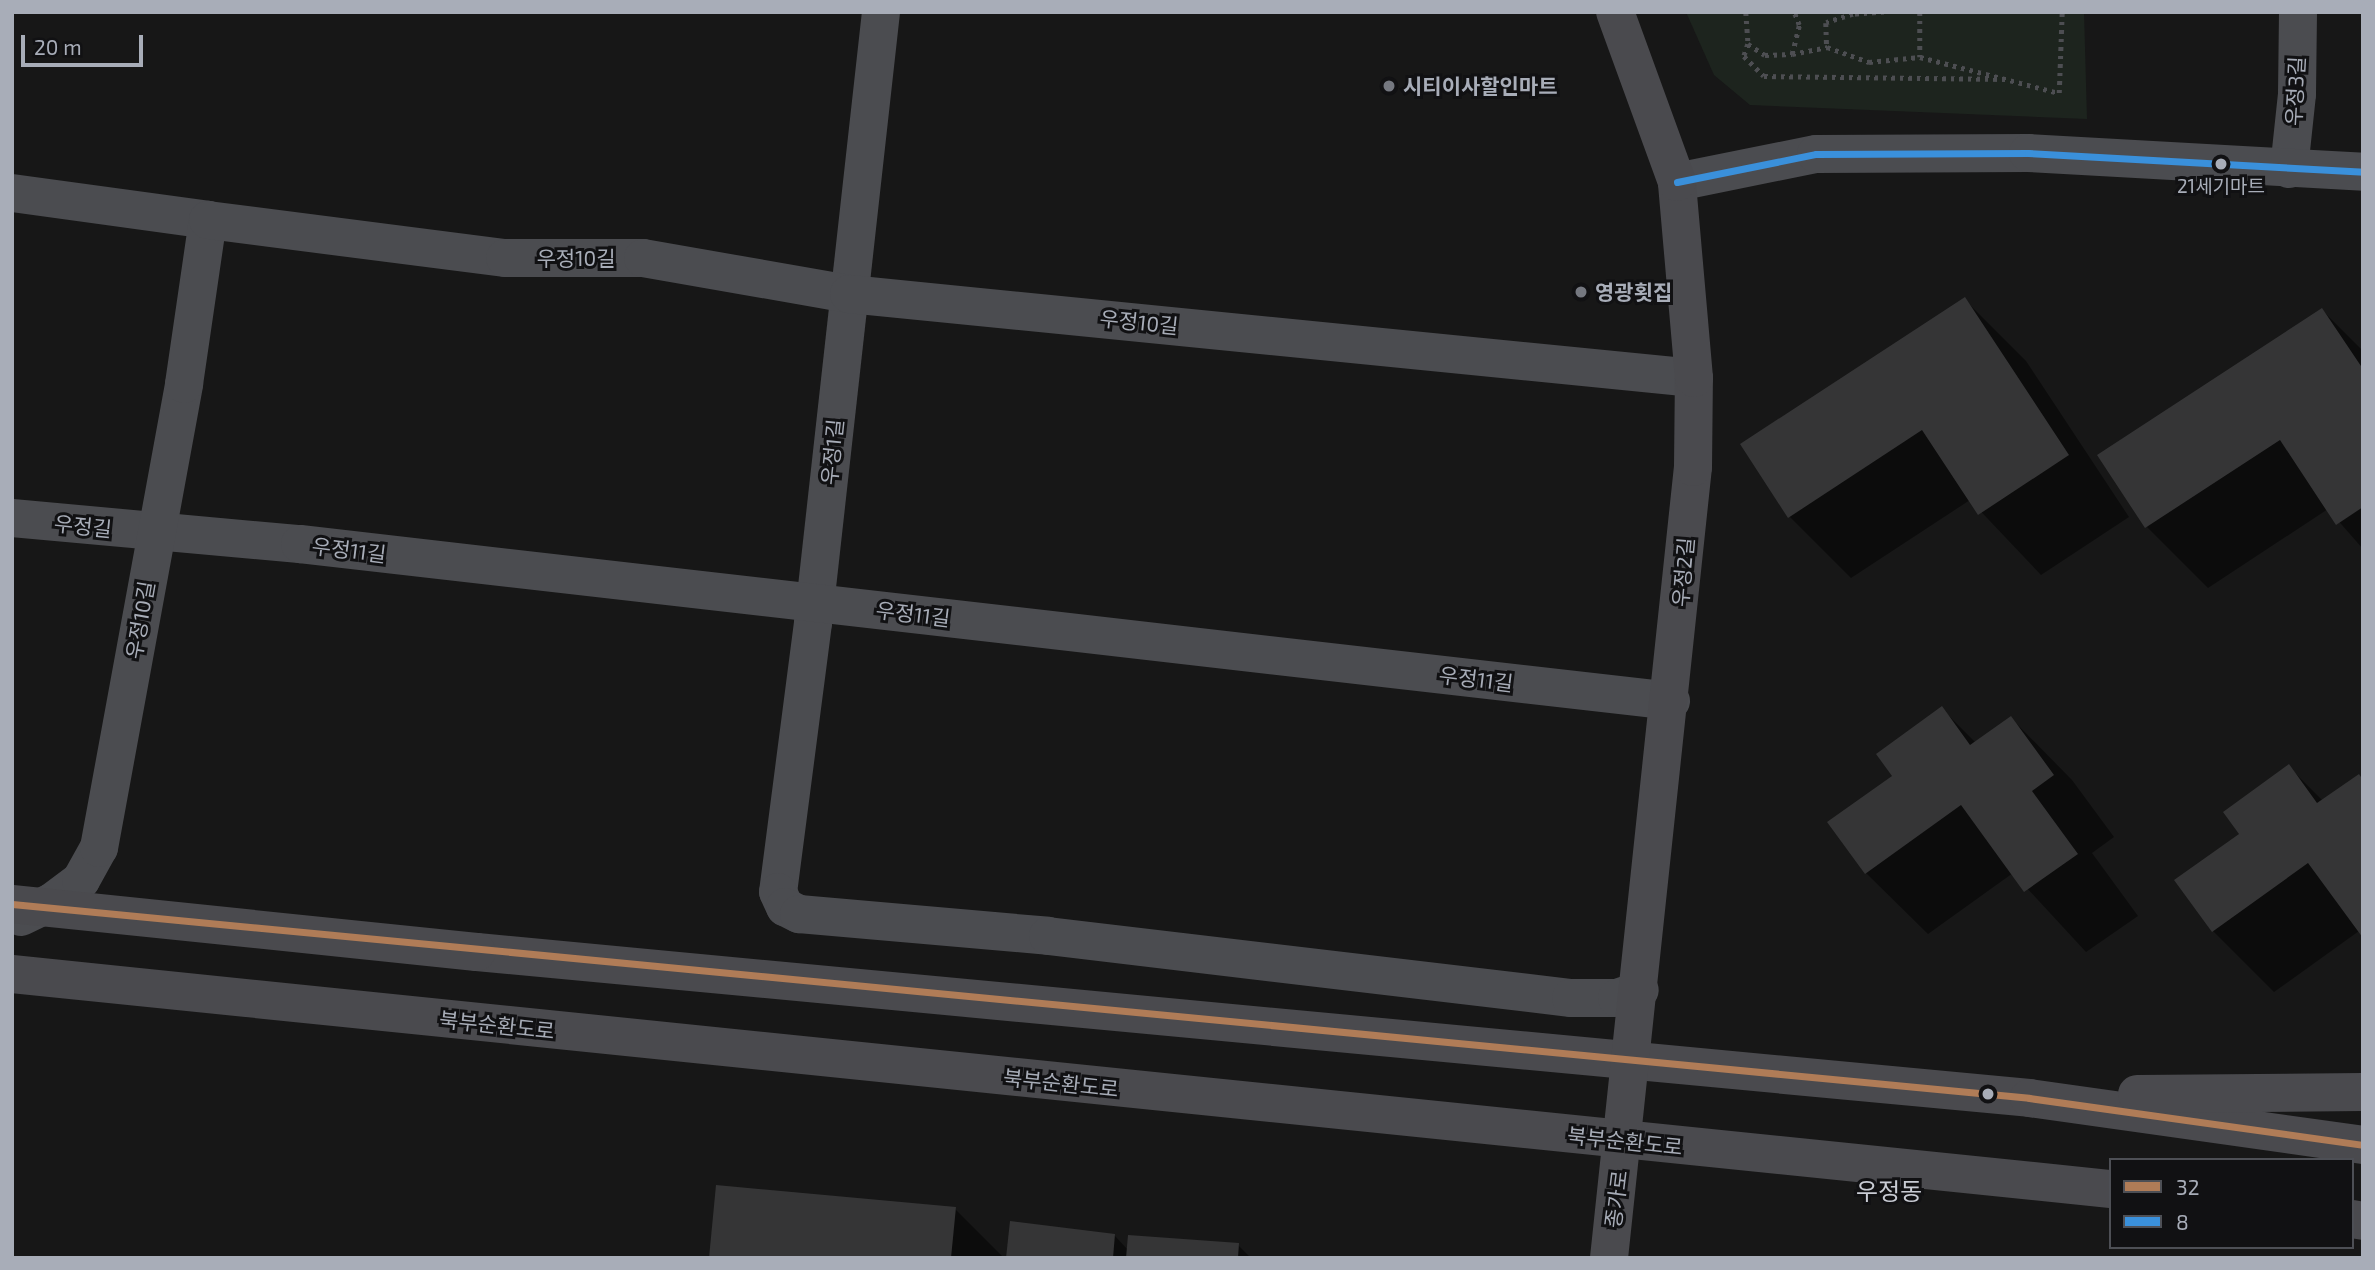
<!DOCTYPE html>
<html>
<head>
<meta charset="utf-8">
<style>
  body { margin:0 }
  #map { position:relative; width:2375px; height:1270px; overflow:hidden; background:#171717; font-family:"Exo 2","Noto Sans KR",sans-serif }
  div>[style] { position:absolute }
  .green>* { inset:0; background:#1d241e }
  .shadow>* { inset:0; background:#0007 }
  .building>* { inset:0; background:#353536 }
  .path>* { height:4.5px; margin-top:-2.25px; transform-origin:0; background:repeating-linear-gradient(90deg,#4d4e52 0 3.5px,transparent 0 8.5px) }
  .street>* { height:38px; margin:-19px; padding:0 19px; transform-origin:19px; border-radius:19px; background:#4b4c50 }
  .secondary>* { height:38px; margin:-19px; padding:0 19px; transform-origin:19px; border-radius:19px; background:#4a4a4e }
  .secondary-bridge>* { height:38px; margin:-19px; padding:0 19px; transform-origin:19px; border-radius:19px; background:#4a4a4e }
  .bus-1>* { height:7px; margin:-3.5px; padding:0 3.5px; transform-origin:3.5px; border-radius:3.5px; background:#b07c57 }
  .bus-2>* { height:7px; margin:-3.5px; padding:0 3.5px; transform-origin:3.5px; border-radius:3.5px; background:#3a90db }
  .dots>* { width:19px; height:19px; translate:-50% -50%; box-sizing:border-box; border:4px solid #111113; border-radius:50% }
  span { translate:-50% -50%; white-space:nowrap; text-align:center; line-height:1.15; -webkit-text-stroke:6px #111113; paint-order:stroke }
  .bus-label { font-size:19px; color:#a8adb8 }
  .poi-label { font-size:21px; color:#a8adb8; font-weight:700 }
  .left { translate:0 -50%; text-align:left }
  .street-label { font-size:21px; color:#a8adb8 }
  .quarter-label { font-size:24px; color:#c9ccd4 }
  .frame { position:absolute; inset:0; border:14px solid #a8adb8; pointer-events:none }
  .legend { position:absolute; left:2109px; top:1158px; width:245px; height:91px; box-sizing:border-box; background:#111113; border:2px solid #4d4f55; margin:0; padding:9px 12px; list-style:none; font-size:21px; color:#a8adb8 }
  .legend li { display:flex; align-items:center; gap:14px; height:35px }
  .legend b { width:35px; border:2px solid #4d4f55 }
  .scale { position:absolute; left:21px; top:35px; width:122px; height:32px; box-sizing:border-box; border:4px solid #a8adb8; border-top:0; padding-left:9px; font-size:21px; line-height:24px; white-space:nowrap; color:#a8adb8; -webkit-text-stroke:5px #111113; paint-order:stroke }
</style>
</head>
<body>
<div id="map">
  <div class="green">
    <i style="clip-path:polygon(1686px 12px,2084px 12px,2087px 119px,1750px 105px,1714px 75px)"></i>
  </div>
  <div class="shadow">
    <i style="clip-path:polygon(1965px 300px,2026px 361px,2129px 517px,2041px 575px,1970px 500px,1851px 578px,1789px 516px)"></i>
    <i style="clip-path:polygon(2322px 310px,2363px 351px,2363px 549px,2328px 509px,2208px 588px,2147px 527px)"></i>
    <i style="clip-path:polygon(1941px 708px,1976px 743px,2011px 718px,2072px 780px,2114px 837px,2092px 853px,2138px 916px,2086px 952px,2013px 873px,1928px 934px,1866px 873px,1829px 822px,1894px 776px)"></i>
    <i style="clip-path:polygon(2289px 767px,2323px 801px,2359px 931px,2274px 992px,2213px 931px,2241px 834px)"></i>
    <i style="clip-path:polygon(955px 1209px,1004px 1258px,711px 1258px)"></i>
    <i style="clip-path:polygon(1115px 1236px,1128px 1250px,1238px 1245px,1251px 1258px,1007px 1258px)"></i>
  </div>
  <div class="building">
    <i style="clip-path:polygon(1965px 297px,2069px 455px,1978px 515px,1922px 430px,1788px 518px,1740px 444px)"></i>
    <i style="clip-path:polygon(2322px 308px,2363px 369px,2363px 507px,2336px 525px,2280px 440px,2145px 528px,2097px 455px)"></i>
    <i style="clip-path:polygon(1942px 706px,1970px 745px,2011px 716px,2054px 775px,2032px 791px,2078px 854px,2024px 892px,1961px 805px,1865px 874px,1827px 822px,1892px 776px,1876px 754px)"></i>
    <i style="clip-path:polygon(2289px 764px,2317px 803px,2359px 774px,2363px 780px,2363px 938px,2308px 863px,2212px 932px,2174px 880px,2239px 834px,2223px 812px)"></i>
    <i style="clip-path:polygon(716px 1185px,956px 1207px,951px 1258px,709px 1258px)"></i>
    <i style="clip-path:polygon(1010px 1221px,1115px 1234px,1113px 1258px,1006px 1258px)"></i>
    <i style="clip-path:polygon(1128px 1235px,1239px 1243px,1238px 1258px,1126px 1258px)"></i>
  </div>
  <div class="path">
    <i style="left:1746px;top:12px;width:32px;rotate:86deg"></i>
    <i style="left:1748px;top:44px;width:20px;rotate:33deg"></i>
    <i style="left:1765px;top:55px;width:27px;rotate:-2deg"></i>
    <i style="left:1792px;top:54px;width:30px;rotate:-76deg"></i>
    <i style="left:1799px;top:25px;width:14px;rotate:-111deg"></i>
    <i style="left:1884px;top:12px;width:31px;rotate:176deg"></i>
    <i style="left:1853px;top:14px;width:28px;rotate:162deg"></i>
    <i style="left:1826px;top:23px;width:24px;rotate:88deg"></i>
    <i style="left:1827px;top:47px;width:45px;rotate:19.7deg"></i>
    <i style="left:1869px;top:62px;width:51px;rotate:-5.6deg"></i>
    <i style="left:1920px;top:12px;width:45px;rotate:90deg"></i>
    <i style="left:1920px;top:57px;width:144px;rotate:14.5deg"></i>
    <i style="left:2059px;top:93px;width:81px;rotate:-87.9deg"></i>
    <i style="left:1748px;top:44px;width:13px;rotate:108deg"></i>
    <i style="left:1744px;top:56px;width:28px;rotate:45deg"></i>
    <i style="left:1764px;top:76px;width:242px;rotate:0.7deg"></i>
    <i style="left:1792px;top:54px;width:36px;rotate:-11deg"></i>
  </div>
  <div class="street">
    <i style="left:881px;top:12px;width:615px;rotate:96.35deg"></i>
    <i style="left:813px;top:623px;width:271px;rotate:97.4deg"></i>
    <i style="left:778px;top:892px;width:17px;rotate:65deg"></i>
    <i style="left:785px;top:907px;width:16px;rotate:27deg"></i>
    <i style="left:799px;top:914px;width:250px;rotate:5deg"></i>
    <i style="left:1048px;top:936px;width:527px;rotate:6.76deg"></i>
    <i style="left:1571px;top:998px;width:46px"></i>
    <i style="left:1617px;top:998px;width:24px;rotate:-19deg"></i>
    <i style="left:2289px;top:169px;width:75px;rotate:-83.9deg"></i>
    <i style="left:2297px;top:94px;width:82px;rotate:-89.3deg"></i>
    <i style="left:1677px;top:182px;width:142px;rotate:-11.4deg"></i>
    <i style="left:1816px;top:154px;width:212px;rotate:-0.3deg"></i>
    <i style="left:2028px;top:153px;width:336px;rotate:3.2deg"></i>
    <i style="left:12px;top:193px;width:198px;rotate:7.8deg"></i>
    <i style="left:12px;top:518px;width:289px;rotate:5.2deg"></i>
    <i style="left:300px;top:544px;width:1380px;rotate:6.53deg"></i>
    <i style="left:21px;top:917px;width:34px;rotate:-26deg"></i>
    <i style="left:52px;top:902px;width:36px;rotate:-37deg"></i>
    <i style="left:81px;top:880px;width:37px;rotate:-61deg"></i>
    <i style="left:99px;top:848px;width:472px;rotate:-79.6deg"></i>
    <i style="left:184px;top:384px;width:166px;rotate:-81.7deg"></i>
    <i style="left:208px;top:220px;width:299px;rotate:7.3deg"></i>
    <i style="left:505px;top:258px;width:138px"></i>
    <i style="left:643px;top:258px;width:209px;rotate:9.9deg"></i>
    <i style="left:849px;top:294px;width:849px;rotate:5.68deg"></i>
  </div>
  <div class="secondary">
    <i style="left:477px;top:952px;width:1559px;rotate:5.37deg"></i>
    <i style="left:2029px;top:1098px;width:337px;rotate:8deg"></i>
    <i style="left:12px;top:974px;width:2110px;rotate:5.85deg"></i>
    <i style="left:2137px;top:1094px;width:226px;rotate:-0.5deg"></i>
    <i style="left:2352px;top:1219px;width:11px;rotate:10deg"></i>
    <i style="left:1609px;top:1258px;width:795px;rotate:-83.94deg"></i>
    <i style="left:1693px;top:467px;width:89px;rotate:-89.4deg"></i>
    <i style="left:1694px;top:378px;width:197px;rotate:-95deg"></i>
    <i style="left:1677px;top:182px;width:181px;rotate:-110deg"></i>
  </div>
  <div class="secondary-bridge">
    <i style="left:12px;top:904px;width:467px;rotate:5.9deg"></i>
  </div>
  <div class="bus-1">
    <i style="left:12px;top:904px;width:2026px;rotate:5.49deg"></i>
    <i style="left:2029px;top:1098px;width:337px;rotate:8deg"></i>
  </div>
  <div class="bus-2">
    <i style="left:1677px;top:182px;width:142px;rotate:-11.4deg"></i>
    <i style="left:1816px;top:154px;width:212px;rotate:-0.3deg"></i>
    <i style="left:2028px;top:153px;width:336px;rotate:3.2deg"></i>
  </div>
  <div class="dots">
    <i style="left:1389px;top:86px;background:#757880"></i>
    <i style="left:2221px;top:164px;background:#a8adb8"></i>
    <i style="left:1581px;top:292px;background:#757880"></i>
    <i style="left:1988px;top:1094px;background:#a8adb8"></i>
  </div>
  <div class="bus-label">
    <span style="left:2221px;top:186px">21세기마트</span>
  </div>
  <div class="poi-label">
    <span class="left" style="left:1403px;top:86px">시티이사할인마트</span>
    <span class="left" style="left:1595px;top:292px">영광횟집</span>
  </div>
  <div class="street-label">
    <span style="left:2295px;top:91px;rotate:-87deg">우정3길</span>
    <span style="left:576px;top:258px">우정10길</span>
    <span style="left:1139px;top:322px;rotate:6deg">우정10길</span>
    <span style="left:832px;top:452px;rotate:-84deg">우정1길</span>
    <span style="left:83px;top:526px;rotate:6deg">우정길</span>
    <span style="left:349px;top:550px;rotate:7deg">우정11길</span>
    <span style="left:1683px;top:572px;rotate:-85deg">우정2길</span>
    <span style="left:913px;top:614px;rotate:7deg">우정11길</span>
    <span style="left:140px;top:620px;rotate:-80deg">우정10길</span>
    <span style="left:1476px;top:679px;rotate:7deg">우정11길</span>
    <span style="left:497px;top:1025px;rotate:6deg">북부순환도로</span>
    <span style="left:1061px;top:1083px;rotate:6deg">북부순환도로</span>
    <span style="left:1625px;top:1141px;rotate:6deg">북부순환도로</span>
    <span style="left:1616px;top:1199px;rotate:-83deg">종가로</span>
  </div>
  <div class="quarter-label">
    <span style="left:1889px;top:1191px">우정동</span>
  </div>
  <div class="frame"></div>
  <ul class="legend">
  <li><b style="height:9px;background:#b07c57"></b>32</li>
  <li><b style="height:9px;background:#3a90db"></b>8</li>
  </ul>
  <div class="scale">20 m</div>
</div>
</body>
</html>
